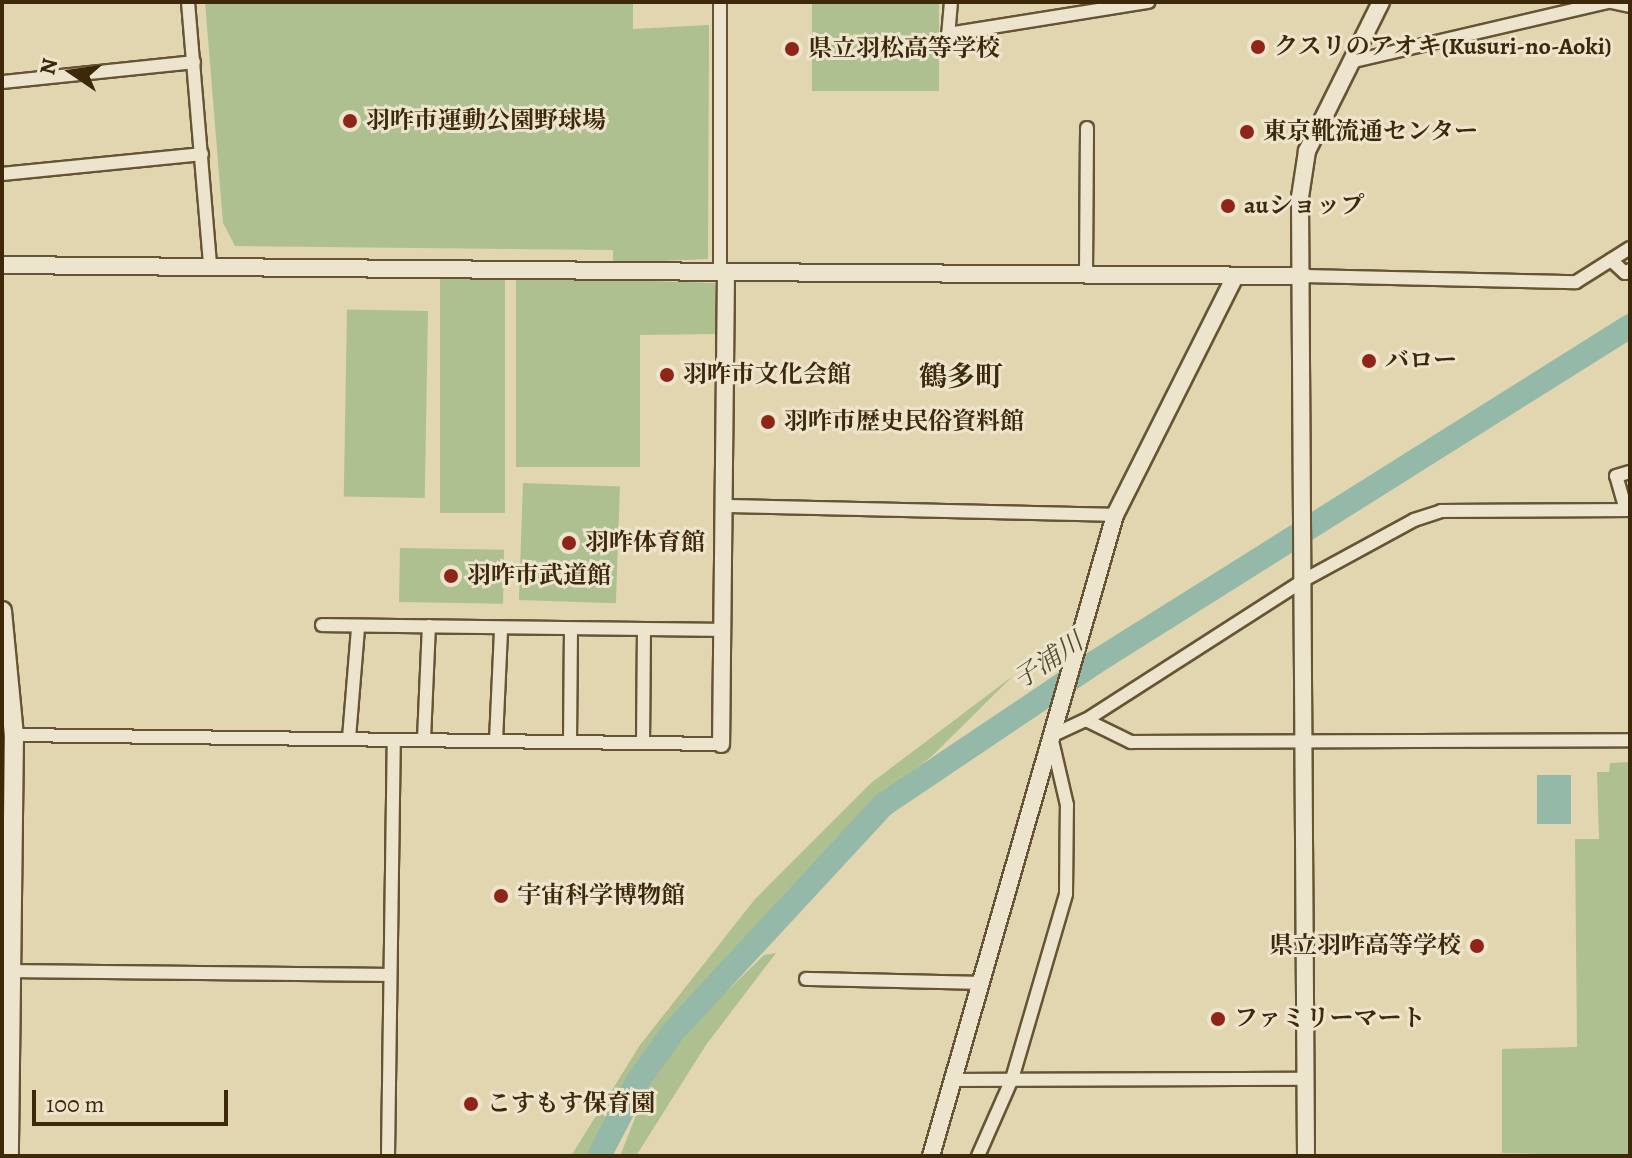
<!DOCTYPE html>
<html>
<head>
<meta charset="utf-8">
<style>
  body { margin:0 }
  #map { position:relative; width:1632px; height:1158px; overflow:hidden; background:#e2d6b0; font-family:Alegreya,"Noto Serif JP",serif }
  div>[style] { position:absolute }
  .green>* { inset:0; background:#aebf90; transform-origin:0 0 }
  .water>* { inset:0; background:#95b9a8; transform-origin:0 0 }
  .river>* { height:24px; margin:-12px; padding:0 12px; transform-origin:12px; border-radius:12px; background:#95b9a8 }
  .roads { filter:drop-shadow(2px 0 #665434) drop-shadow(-2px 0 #665434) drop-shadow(0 2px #665434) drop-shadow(0 -2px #665434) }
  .minor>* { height:12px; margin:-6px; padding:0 6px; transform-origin:6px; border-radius:6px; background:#ece4cc }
  .tertiary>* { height:16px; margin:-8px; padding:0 8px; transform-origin:8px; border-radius:8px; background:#ece4cc }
  .secondary>* { height:18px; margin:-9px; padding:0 9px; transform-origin:9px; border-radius:9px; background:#ece4cc }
  .dots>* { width:22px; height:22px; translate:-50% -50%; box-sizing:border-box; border:4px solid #ece4cc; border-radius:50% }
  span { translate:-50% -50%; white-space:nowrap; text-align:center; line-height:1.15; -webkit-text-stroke:6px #ece4cc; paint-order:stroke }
  .poi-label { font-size:24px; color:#3d280a; font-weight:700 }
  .left { translate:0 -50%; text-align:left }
  .right { translate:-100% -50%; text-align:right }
  .water-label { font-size:26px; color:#534c32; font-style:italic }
  .quarter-label { font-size:28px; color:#3d280a; font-weight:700 }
  .frame { position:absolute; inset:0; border:4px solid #3d280a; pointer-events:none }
  .north { position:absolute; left:32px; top:32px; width:80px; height:80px; -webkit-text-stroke:6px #ece4cc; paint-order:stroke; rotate:283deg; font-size:22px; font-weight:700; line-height:32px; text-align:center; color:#3d280a }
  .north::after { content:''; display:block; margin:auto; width:28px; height:36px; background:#3d280a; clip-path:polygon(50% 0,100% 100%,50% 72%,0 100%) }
  .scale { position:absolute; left:32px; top:1090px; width:196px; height:36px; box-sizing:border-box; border:4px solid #3d280a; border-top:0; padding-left:10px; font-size:24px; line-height:28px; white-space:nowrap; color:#3d280a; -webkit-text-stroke:6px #ece4cc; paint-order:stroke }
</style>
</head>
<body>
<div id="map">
  <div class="green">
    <i style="clip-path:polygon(205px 2px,633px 2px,633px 29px,709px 25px,708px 259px,613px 263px,613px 250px,235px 246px,223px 223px)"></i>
    <i style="left:812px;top:2px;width:127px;height:89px"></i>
    <i style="clip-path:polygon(516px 277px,717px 283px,716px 334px,640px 335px,640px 467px,516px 467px)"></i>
    <i style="left:440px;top:279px;width:65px;height:234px"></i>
    <i style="left:428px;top:311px;width:187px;height:81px;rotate:91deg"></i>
    <i style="left:523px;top:483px;width:97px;height:117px;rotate:2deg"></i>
    <i style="left:400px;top:548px;width:104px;height:54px;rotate:1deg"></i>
    <i style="clip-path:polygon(1013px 676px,932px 756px,876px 800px,843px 840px,834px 842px,729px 968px,711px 980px,659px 1038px,587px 1156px,571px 1156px,640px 1045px,755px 899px,871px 783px)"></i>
    <i style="clip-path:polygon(1630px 762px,1630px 1156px,1502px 1153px,1502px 1049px,1577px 1047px,1575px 839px,1599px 839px,1597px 772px,1609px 772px,1610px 763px)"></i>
    <i style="clip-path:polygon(776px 953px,706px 1045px,636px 1156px,620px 1156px,645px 1093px,679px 1038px,764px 955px)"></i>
  </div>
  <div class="water">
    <i style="left:1537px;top:775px;width:34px;height:49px"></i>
  </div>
  <div class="river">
    <i style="left:599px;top:1156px;width:85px;rotate:-62.5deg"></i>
    <i style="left:638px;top:1081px;width:59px;rotate:-54.7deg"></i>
    <i style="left:672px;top:1033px;width:311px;rotate:-47.2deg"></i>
    <i style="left:883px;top:805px;width:254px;rotate:-33.9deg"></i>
    <i style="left:1094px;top:663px;width:633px;rotate:-32.16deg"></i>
  </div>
  <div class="roads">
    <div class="minor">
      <i style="left:188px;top:2px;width:264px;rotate:85.2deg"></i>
      <i style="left:720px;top:2px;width:270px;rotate:90deg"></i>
      <i style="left:951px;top:2px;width:32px;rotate:95deg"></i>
      <i style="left:948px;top:34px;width:203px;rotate:-9.1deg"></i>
      <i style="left:1611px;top:2px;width:19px;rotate:12deg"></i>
      <i style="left:1350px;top:62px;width:265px;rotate:-13.1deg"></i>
      <i style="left:2px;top:82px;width:193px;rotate:-5.9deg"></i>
      <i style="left:2px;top:174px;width:201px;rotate:-5.7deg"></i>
      <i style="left:1611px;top:260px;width:19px;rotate:43deg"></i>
      <i style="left:1625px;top:273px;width:6px;rotate:-31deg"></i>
      <i style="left:1086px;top:274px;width:146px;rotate:-89.6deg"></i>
      <i style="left:1304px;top:276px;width:272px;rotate:1.3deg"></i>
      <i style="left:1576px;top:282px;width:64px;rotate:-32.2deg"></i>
      <i style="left:724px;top:506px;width:391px;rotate:1.3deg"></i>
      <i style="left:1626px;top:510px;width:35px;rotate:-106deg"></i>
      <i style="left:1616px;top:476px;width:15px;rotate:-16deg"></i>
      <i style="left:322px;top:625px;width:401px;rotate:0.7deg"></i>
      <i style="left:1086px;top:720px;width:50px;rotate:26.1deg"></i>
      <i style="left:1131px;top:742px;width:499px;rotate:-0.2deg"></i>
      <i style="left:14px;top:735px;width:707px;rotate:0.73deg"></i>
      <i style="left:349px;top:738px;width:110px;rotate:-85.3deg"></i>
      <i style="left:424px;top:739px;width:113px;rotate:-87.5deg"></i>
      <i style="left:496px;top:741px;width:111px;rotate:-87.4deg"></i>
      <i style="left:570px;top:742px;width:112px;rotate:-89.5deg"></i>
      <i style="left:643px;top:743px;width:114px;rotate:-89.5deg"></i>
      <i style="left:11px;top:971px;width:378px;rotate:0.6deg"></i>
      <i style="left:806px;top:979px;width:172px;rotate:1.3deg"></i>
      <i style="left:951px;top:1080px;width:354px;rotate:-0.2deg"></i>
      <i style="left:388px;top:1156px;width:416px;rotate:-89.2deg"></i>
      <i style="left:978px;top:1156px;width:84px;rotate:-66.2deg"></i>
      <i style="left:1012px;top:1079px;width:193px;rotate:-73.7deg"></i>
      <i style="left:1066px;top:894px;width:89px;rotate:-89.4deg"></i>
      <i style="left:1067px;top:805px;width:71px;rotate:-103.1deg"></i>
      <i style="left:1051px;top:736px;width:38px;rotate:-25deg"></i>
      <i style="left:1086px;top:720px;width:259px;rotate:-32.7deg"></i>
      <i style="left:1304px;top:580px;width:125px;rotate:-28.6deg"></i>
      <i style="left:1414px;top:520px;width:28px;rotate:-18deg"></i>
      <i style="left:1441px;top:511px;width:189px;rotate:-0.3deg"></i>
    </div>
    <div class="tertiary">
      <i style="left:2px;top:265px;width:724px;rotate:0.55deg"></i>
      <i style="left:726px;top:272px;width:472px;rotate:90.6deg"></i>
      <i style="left:726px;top:272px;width:578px;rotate:0.4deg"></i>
      <i style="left:931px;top:1156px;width:667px;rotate:-73.98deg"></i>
      <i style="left:1115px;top:515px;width:267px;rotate:-63.3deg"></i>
      <i style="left:1306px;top:1156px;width:959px;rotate:-90.36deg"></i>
      <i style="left:1300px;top:197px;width:47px;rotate:-81.3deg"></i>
      <i style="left:1307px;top:151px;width:166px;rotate:-63.6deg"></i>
    </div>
    <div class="secondary">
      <i style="left:2px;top:611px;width:125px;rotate:84.5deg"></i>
      <i style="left:14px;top:735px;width:421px;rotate:90.7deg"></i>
    </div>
  </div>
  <div class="dots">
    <i style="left:1258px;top:47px;background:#8f2418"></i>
    <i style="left:792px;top:49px;background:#8f2418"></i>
    <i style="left:350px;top:121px;background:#8f2418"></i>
    <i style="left:1247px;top:132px;background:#8f2418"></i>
    <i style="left:1228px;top:206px;background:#8f2418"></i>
    <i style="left:1369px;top:361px;background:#8f2418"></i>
    <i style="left:667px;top:375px;background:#8f2418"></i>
    <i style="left:768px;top:422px;background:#8f2418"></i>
    <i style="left:569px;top:543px;background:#8f2418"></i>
    <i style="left:451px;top:576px;background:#8f2418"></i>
    <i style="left:501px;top:896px;background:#8f2418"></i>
    <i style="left:1477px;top:946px;background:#8f2418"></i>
    <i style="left:1218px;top:1019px;background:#8f2418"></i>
    <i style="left:471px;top:1104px;background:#8f2418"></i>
  </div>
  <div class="poi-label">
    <span class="left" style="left:1274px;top:47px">クスリのアオキ(Kusuri-no-Aoki)</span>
    <span class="left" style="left:808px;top:49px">県立羽松高等学校</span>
    <span class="left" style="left:366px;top:121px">羽咋市運動公園野球場</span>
    <span class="left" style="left:1263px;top:132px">東京靴流通センター</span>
    <span class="left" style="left:1244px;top:206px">auショップ</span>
    <span class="left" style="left:1385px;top:361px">バロー</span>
    <span class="left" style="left:683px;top:375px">羽咋市文化会館</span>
    <span class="left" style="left:784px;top:422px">羽咋市歴史民俗資料館</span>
    <span class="left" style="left:585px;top:543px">羽咋体育館</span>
    <span class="left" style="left:467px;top:576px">羽咋市武道館</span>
    <span class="left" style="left:517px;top:896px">宇宙科学博物館</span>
    <span class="right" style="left:1461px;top:946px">県立羽咋高等学校</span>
    <span class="left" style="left:1234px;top:1019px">ファミリーマート</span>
    <span class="left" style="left:487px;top:1104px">こすもす保育園</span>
  </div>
  <div class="water-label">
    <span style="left:1048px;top:661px;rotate:-34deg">子浦川</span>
  </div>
  <div class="quarter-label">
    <span style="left:961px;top:377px">鶴多町</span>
  </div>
  <div class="frame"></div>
  <div class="north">N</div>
  <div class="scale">100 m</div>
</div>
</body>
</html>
